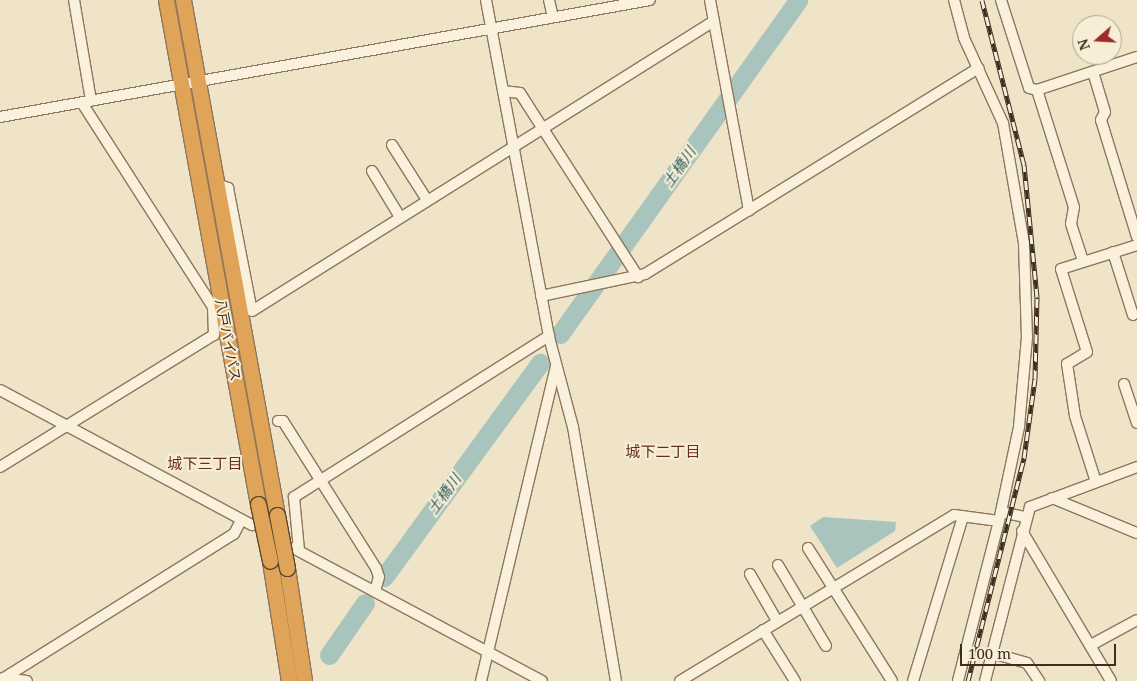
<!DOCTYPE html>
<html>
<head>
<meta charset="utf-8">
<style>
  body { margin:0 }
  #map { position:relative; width:1137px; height:681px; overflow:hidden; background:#f0e4c8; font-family:"Noto Serif","Noto Sans JP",serif }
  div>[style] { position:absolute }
  .water>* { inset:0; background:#a9c4bc }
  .river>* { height:19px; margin:-9.5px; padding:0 9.5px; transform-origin:9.5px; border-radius:9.5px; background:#a9c4bc }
  .roads { filter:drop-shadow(1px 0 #8d765c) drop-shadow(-1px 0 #8d765c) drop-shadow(0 1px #8d765c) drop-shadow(0 -1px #8d765c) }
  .minor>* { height:10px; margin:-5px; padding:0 5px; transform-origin:5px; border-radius:5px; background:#faf1dc }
  .highway>* { height:15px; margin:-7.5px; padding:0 7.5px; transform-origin:7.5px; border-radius:7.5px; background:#e0a458 }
  .rail>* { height:5px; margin-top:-2.5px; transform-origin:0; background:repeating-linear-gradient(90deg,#f7eed8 0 9px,#3d2e20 0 18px); box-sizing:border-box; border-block:1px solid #3d2e20 }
  .bridges { filter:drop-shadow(1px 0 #5b4430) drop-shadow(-1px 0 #5b4430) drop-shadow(0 1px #5b4430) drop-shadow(0 -1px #5b4430) }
  .highway-bridge>* { height:15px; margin:-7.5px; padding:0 7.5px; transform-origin:7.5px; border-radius:7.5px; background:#e0a458 }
  span { translate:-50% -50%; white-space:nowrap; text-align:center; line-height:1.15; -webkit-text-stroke:4px #f7eed8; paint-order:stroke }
  .street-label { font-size:14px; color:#3d2e20 }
  .water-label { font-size:15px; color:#2f5d5a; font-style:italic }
  .neighbourhood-label { font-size:15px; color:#6b2e1e }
  .north { position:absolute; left:1072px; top:15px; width:50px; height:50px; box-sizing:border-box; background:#f7eed8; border:1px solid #ada18e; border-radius:50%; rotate:251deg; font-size:14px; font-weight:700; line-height:20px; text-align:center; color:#3d2e20 }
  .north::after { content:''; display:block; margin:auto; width:18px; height:22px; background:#9e2a2b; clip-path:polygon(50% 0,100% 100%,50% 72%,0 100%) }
  .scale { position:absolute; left:960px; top:644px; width:156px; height:22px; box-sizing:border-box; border:2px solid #3d2e20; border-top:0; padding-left:6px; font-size:15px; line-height:18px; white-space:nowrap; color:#3d2e20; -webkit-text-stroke:4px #f7eed8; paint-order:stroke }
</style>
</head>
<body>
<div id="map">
  <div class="water">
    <i style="clip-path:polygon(823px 517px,896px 522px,895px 531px,837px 568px,810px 526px)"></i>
  </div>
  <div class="river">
    <i style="left:560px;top:334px;width:410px;rotate:-54.5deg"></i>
    <i style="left:384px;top:577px;width:265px;rotate:-53.9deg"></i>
    <i style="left:329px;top:655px;width:63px;rotate:-55.3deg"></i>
  </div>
  <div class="roads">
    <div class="minor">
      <i style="left:74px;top:0;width:102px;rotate:80.4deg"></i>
      <i style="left:486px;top:0;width:343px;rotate:79.4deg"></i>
      <i style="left:549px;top:337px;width:93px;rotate:75.1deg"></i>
      <i style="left:573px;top:427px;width:258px;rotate:80.4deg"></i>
      <i style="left:549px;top:0;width:17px;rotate:77deg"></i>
      <i style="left:710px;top:0;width:214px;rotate:79.5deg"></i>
      <i style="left:954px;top:0;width:39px;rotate:75deg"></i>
      <i style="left:964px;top:38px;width:94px;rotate:65.4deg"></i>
      <i style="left:1003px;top:123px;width:122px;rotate:80.1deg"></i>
      <i style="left:1024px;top:243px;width:94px;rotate:88.2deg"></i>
      <i style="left:1027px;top:337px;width:90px;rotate:95.1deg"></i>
      <i style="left:1019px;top:427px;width:96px;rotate:102deg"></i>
      <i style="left:1001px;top:0;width:92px;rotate:72.3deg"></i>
      <i style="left:1029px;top:88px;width:8px;rotate:14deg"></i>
      <i style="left:1037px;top:90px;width:105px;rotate:-18.3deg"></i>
      <i style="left:1093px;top:72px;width:42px;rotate:73.3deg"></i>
      <i style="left:1105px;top:112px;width:9px;rotate:117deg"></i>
      <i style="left:1101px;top:120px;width:122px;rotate:72.9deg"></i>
      <i style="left:1037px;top:90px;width:123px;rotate:72.5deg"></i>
      <i style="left:1074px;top:207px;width:17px;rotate:100deg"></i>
      <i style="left:1071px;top:224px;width:39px;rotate:72deg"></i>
      <i style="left:503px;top:91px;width:17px;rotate:7deg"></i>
      <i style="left:520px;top:93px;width:219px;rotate:57.3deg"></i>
      <i style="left:0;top:117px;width:660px;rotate:-10.2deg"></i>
      <i style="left:392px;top:145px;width:65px;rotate:57.5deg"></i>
      <i style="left:372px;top:171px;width:54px;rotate:58.7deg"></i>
      <i style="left:216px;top:184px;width:13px;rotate:18deg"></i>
      <i style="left:228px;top:188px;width:125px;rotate:79deg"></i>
      <i style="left:252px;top:311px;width:545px;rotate:-32.12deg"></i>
      <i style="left:1113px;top:252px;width:66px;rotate:72.4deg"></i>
      <i style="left:541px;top:296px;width:106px;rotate:-11.9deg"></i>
      <i style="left:645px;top:274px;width:392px;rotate:-31.7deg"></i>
      <i style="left:1124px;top:384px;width:41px;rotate:71.6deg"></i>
      <i style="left:0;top:390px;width:286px;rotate:28.2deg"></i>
      <i style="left:278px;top:421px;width:5px"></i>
      <i style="left:283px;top:421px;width:174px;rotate:57.7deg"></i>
      <i style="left:376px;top:568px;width:9px;rotate:72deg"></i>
      <i style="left:379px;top:577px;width:15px;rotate:106deg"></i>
      <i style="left:0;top:467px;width:251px;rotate:-31.7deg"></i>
      <i style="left:214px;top:335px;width:28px;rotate:-92deg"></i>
      <i style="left:213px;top:307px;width:242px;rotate:-122.7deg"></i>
      <i style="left:1096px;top:482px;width:69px;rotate:-107.7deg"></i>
      <i style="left:1075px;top:416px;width:53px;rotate:-98.7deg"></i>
      <i style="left:1067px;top:364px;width:23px;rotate:-31deg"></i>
      <i style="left:1087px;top:352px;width:87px;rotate:-107.4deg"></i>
      <i style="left:1061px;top:269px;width:80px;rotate:-17.5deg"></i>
      <i style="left:1052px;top:498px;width:92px;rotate:22.4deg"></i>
      <i style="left:1001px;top:512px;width:25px;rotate:12deg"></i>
      <i style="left:1022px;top:531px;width:174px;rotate:59.3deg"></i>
      <i style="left:293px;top:548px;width:282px;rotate:28.1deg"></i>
      <i style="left:808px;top:548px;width:157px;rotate:57.7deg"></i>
      <i style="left:299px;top:550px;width:53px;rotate:-95.4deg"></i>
      <i style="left:294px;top:497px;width:302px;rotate:-32.3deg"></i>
      <i style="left:778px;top:565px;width:94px;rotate:59.3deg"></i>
      <i style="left:750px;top:574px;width:54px;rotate:60.1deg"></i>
      <i style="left:763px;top:630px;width:60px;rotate:57.9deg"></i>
      <i style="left:1091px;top:645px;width:52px;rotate:-28.5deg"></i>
      <i style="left:992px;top:653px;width:36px;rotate:16deg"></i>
      <i style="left:1027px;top:663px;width:22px;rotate:56deg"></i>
      <i style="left:3px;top:678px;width:24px;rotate:7deg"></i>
      <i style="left:4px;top:678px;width:271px;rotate:-32.1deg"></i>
      <i style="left:234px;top:534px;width:16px;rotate:-63deg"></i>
      <i style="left:481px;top:681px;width:324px;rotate:-76.6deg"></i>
      <i style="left:680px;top:681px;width:320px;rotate:-31.2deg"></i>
      <i style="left:954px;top:515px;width:45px;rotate:7.6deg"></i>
      <i style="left:999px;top:521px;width:165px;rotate:104.4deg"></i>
      <i style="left:913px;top:681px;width:172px;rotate:-73.1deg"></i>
      <i style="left:985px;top:681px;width:180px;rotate:-75.5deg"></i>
      <i style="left:1030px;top:507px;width:114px;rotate:-20.5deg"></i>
    </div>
    <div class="highway">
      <i style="left:166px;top:0;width:512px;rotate:79.66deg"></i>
      <i style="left:183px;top:0;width:524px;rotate:79.66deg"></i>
      <i style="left:270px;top:561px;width:121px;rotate:81deg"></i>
      <i style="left:287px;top:568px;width:114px;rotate:81.4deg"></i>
    </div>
  </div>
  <div class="rail">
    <i style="left:968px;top:681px;width:230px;rotate:-75.9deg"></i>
    <i style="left:1024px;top:458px;width:80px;rotate:-82.1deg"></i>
    <i style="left:1035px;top:379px;width:82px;rotate:-88.6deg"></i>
    <i style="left:1037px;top:297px;width:133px;rotate:-95.6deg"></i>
    <i style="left:1024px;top:165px;width:170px;rotate:-104.3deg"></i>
  </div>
  <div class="bridges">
    <div class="highway-bridge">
      <i style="left:258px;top:504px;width:58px;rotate:78.1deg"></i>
      <i style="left:277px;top:515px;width:54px;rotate:79.3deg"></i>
    </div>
  </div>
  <div class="street-label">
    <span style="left:228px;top:340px;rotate:79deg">八戸バイパス</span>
  </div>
  <div class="water-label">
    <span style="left:679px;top:167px;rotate:-55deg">土橋川</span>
    <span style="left:444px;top:494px;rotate:-54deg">土橋川</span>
  </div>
  <div class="neighbourhood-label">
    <span style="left:663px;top:452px">城下二丁目</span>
    <span style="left:205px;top:464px">城下三丁目</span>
  </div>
  <div class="north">N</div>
  <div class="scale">100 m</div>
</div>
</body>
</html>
